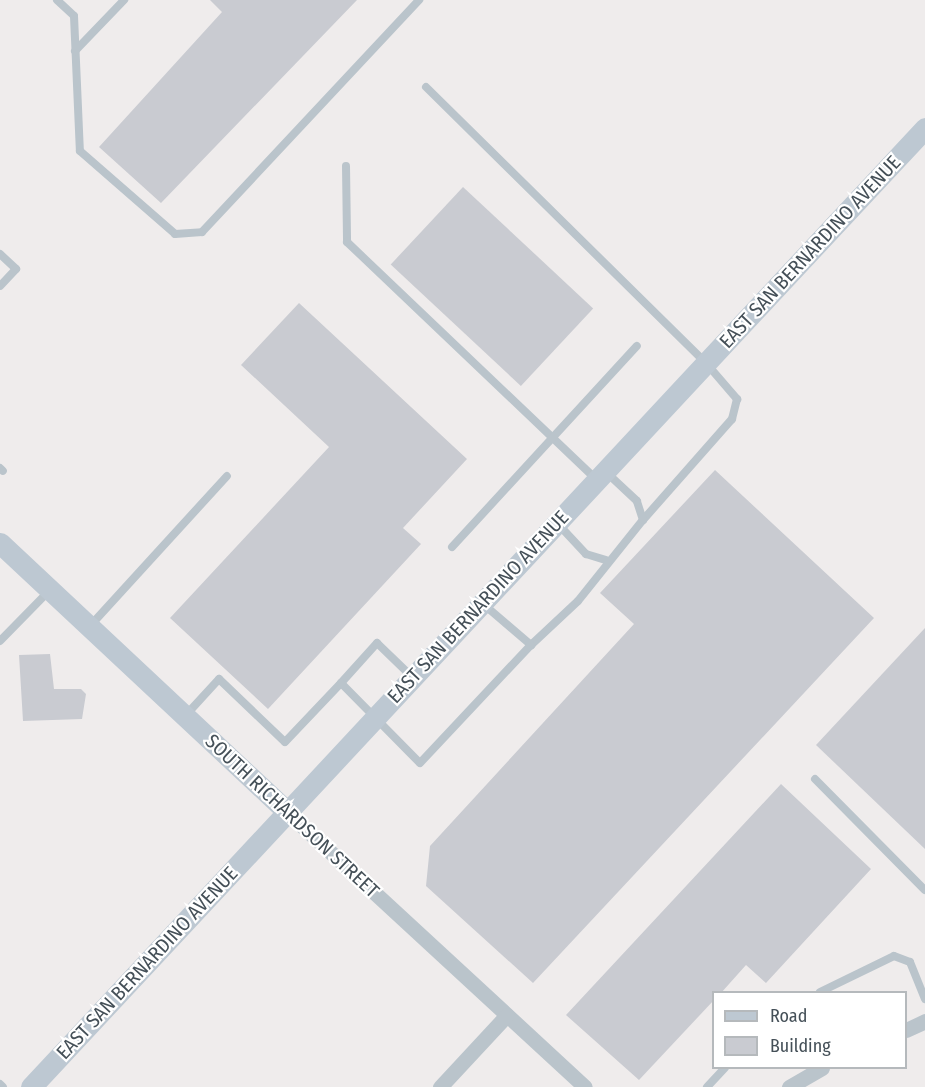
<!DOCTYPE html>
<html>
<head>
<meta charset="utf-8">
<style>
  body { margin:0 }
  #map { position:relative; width:925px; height:1087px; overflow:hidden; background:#efecec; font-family:"Fira Sans Condensed",sans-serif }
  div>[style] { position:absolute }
  .building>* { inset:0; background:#c9cbd1; transform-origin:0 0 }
  .lane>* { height:8px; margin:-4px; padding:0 4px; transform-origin:4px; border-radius:4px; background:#bac4cb }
  .street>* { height:15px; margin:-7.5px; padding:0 7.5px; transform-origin:7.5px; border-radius:7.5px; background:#bac4cb }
  .secondary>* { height:21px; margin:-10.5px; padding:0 10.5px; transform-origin:10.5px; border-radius:10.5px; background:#bdc8d2 }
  span { translate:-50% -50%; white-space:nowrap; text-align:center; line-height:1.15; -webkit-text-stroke:4.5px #fff; paint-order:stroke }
  .street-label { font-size:20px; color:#455058 }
  .legend { position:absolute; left:712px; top:991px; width:195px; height:78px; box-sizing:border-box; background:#fff; border:2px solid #b5b9bc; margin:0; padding:8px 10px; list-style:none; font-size:18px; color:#455058 }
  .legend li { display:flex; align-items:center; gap:12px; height:30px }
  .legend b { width:30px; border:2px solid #b5b9bc }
</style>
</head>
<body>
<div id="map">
  <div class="building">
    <i style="clip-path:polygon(210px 0,357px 0,161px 203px,99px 147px,222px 12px)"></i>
    <i style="left:463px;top:187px;width:178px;height:106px;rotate:43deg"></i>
    <i style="clip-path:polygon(299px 303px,467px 459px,403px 528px,421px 544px,268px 709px,170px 618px,329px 447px,241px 365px)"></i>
    <i style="clip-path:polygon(715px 470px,874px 618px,533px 983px,426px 886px,430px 846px,634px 624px,600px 593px)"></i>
    <i style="clip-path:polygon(925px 628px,925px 849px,816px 745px)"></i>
    <i style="clip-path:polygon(50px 654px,54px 689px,81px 689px,86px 694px,82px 719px,23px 721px,19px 655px)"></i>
    <i style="clip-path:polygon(781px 784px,871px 869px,766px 983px,746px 965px,721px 993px,714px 993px,714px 1000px,639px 1080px,566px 1015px)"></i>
  </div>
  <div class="lane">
    <i style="left:57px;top:0;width:23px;rotate:43deg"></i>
    <i style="left:74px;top:16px;width:135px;rotate:87.5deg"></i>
    <i style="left:80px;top:151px;width:126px;rotate:41.1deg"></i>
    <i style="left:175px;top:234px;width:27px;rotate:-4deg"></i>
    <i style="left:202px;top:232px;width:318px;rotate:-46.9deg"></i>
    <i style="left:75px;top:51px;width:71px;rotate:-46.1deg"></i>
    <i style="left:426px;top:87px;width:393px;rotate:44.6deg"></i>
    <i style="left:706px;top:363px;width:48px;rotate:49.3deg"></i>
    <i style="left:737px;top:399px;width:21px;rotate:104deg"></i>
    <i style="left:732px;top:419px;width:135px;rotate:131.4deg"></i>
    <i style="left:346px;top:166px;width:76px;rotate:89.2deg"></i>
    <i style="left:347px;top:242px;width:344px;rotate:43.6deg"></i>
    <i style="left:0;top:254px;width:22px;rotate:43deg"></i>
    <i style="left:16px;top:269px;width:23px;rotate:133deg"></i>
    <i style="left:0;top:468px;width:4px;rotate:45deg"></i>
    <i style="left:558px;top:524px;width:41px;rotate:47deg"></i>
    <i style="left:586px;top:554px;width:21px;rotate:17deg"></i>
    <i style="left:452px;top:547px;width:273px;rotate:-47.4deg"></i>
    <i style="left:482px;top:603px;width:65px;rotate:40.6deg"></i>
    <i style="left:531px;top:645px;width:64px;rotate:-43.1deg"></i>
    <i style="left:578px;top:601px;width:104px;rotate:-51.3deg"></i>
    <i style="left:643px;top:520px;width:20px;rotate:-108deg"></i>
    <i style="left:637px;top:501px;width:42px;rotate:-136.9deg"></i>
    <i style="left:90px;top:626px;width:203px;rotate:-47.6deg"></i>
    <i style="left:0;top:641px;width:70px;rotate:-45.6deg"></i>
    <i style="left:341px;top:683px;width:54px;rotate:-48deg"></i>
    <i style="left:377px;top:643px;width:47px;rotate:44.1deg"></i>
    <i style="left:186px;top:715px;width:49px;rotate:-47.5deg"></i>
    <i style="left:219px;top:679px;width:91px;rotate:43.7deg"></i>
    <i style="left:285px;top:742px;width:81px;rotate:-46.5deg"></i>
    <i style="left:341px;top:683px;width:112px;rotate:45.4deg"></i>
    <i style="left:420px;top:763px;width:162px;rotate:-46.8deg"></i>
    <i style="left:815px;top:779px;width:156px;rotate:45.3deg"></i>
    <i style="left:820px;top:992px;width:82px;rotate:-25.9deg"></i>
    <i style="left:894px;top:956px;width:17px;rotate:21deg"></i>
    <i style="left:910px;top:962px;width:40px;rotate:68deg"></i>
    <i style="left:0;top:1084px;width:4px;rotate:45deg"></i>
    <i style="left:707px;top:1087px;width:26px;rotate:-47deg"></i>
  </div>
  <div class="street">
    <i style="left:287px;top:812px;width:405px;rotate:42.7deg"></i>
    <i style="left:906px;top:1030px;width:21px;rotate:-25deg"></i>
    <i style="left:440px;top:1087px;width:98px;rotate:-47.1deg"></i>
    <i style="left:789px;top:1087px;width:38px;rotate:-30deg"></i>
  </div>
  <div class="secondary">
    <i style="left:0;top:543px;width:393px;rotate:43.1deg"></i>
    <i style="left:31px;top:1087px;width:1311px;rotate:-47.01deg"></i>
  </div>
  <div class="street-label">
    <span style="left:810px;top:252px;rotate:-47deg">EAST SAN BERNARDINO AVENUE</span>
    <span style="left:478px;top:607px;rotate:-47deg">EAST SAN BERNARDINO AVENUE</span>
    <span style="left:292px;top:816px;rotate:43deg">SOUTH RICHARDSON STREET</span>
    <span style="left:147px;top:963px;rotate:-47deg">EAST SAN BERNARDINO AVENUE</span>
  </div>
  <ul class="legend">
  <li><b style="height:8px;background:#bdc8d2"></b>Road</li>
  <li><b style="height:16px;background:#c9cbd1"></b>Building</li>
  </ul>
</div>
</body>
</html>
